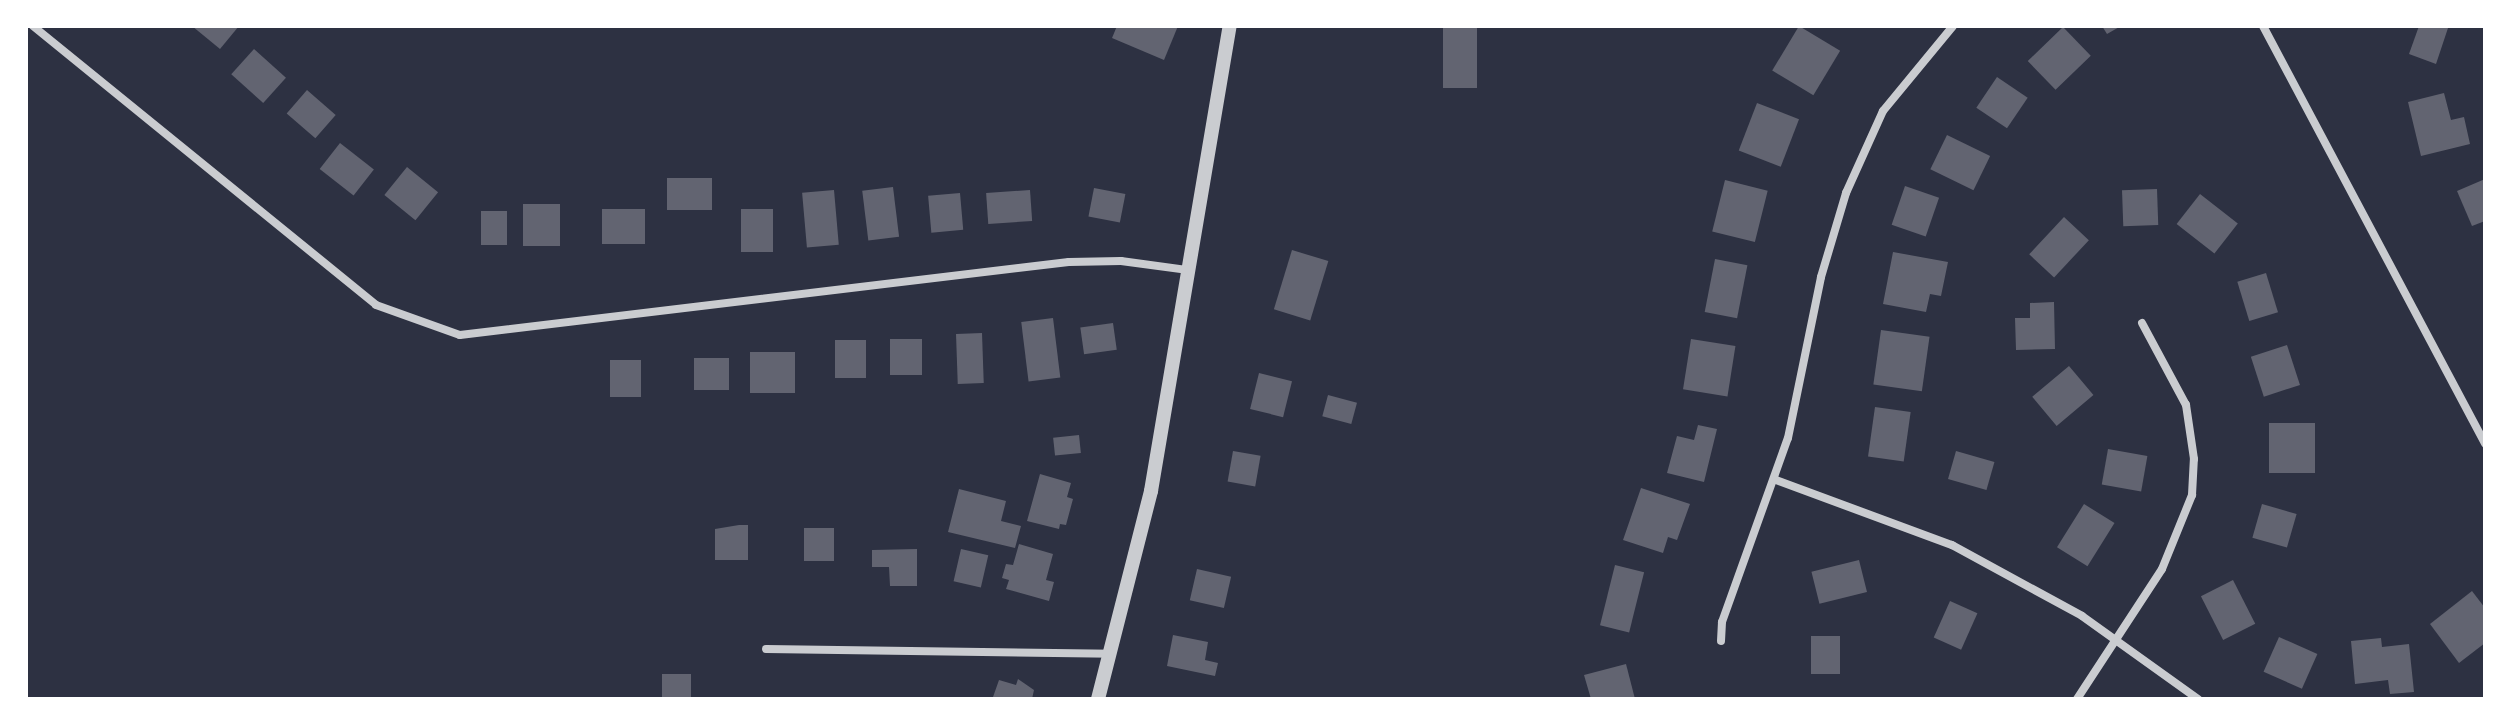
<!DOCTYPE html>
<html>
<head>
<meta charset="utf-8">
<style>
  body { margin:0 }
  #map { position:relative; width:2511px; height:725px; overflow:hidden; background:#2d3142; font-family:"Titillium Web",sans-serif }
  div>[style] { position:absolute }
  .building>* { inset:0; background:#626471; transform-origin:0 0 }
  .minor>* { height:8px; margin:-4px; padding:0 4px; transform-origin:4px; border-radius:4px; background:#caccd0 }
  .tertiary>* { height:14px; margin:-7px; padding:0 7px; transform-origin:7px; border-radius:7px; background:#caccd0 }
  span { translate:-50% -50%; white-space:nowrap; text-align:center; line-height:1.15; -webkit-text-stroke:8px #fff; paint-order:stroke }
  .frame { position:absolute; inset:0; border:28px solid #fff; pointer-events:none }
</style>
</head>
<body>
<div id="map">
  <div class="building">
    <i style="clip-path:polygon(192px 26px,239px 26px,220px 49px)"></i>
    <i style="clip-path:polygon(1117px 26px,1178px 26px,1164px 60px,1112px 38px)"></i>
    <i style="left:1443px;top:26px;width:34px;height:62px"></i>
    <i style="left:1799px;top:26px;width:48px;height:52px;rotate:31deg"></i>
    <i style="clip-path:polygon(2102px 26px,2121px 26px,2107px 34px)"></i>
    <i style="clip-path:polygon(2419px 26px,2448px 28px,2436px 64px,2409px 54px)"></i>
    <i style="left:2063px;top:27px;width:40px;height:49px;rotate:46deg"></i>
    <i style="left:254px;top:49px;width:43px;height:34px;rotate:42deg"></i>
    <i style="left:1997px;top:77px;width:37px;height:37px;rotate:34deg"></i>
    <i style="left:307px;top:90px;width:38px;height:31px;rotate:41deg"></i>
    <i style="clip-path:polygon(2444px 93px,2451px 120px,2464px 117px,2470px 144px,2421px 156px,2408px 102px)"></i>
    <i style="left:1757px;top:103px;width:45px;height:51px;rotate:21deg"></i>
    <i style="left:1947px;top:135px;width:48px;height:38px;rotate:26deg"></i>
    <i style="left:340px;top:143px;width:43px;height:33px;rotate:38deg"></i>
    <i style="left:407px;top:167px;width:40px;height:36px;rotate:39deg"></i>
    <i style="left:712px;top:178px;width:32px;height:45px;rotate:90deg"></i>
    <i style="clip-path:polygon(2485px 179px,2485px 221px,2472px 226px,2457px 191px)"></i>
    <i style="left:1725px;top:180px;width:44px;height:53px;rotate:14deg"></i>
    <i style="left:1905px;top:186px;width:36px;height:41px;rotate:19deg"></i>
    <i style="left:893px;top:187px;width:50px;height:31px;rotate:83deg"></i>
    <i style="left:1094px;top:188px;width:32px;height:29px;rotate:11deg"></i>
    <i style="left:2157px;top:189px;width:36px;height:35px;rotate:88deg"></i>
    <i style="left:834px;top:190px;width:55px;height:32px;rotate:85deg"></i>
    <i style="left:1030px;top:190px;width:31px;height:44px;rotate:86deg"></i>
    <i style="left:960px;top:193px;width:37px;height:32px;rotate:85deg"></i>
    <i style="left:2200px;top:194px;width:48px;height:38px;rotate:38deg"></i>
    <i style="left:523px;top:204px;width:37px;height:42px"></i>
    <i style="left:602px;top:209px;width:43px;height:35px"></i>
    <i style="left:741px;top:209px;width:32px;height:43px"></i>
    <i style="left:481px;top:211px;width:26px;height:34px"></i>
    <i style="left:2064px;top:217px;width:34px;height:51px;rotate:43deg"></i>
    <i style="left:1292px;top:250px;width:38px;height:62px;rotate:17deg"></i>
    <i style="clip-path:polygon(1893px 252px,1948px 262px,1941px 296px,1930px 294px,1926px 312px,1883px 304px)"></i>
    <i style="left:1715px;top:259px;width:33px;height:54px;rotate:11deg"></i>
    <i style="left:2266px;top:273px;width:41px;height:30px;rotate:73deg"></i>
    <i style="clip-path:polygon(2054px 302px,2055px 349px,2016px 350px,2015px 318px,2030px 318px,2030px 303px)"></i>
    <i style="left:1053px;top:318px;width:60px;height:32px;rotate:83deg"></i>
    <i style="left:1113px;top:323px;width:27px;height:33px;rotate:82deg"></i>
    <i style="left:1881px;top:330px;width:49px;height:55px;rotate:8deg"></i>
    <i style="left:982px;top:333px;width:50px;height:26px;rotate:88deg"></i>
    <i style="left:890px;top:339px;width:32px;height:36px"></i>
    <i style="left:1691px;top:339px;width:45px;height:51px;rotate:9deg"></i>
    <i style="left:835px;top:340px;width:31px;height:38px"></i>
    <i style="left:2287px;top:345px;width:42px;height:38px;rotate:72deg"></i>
    <i style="left:795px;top:352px;width:41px;height:45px;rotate:90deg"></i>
    <i style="left:694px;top:358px;width:35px;height:32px"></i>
    <i style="left:610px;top:360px;width:31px;height:37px"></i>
    <i style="left:2069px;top:366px;width:38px;height:48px;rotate:50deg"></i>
    <i style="left:1259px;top:373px;width:34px;height:37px;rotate:14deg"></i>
    <i style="left:1328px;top:395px;width:30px;height:22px;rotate:15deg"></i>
    <i style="left:1875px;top:407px;width:36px;height:50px;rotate:8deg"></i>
    <i style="left:2269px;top:423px;width:46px;height:50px"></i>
    <i style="clip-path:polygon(1698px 425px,1717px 429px,1704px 482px,1667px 473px,1677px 436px,1694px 440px)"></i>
    <i style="left:1079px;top:435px;width:18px;height:26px;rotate:84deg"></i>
    <i style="left:2108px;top:449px;width:40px;height:36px;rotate:10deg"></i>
    <i style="left:1233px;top:451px;width:28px;height:31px;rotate:10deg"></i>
    <i style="left:1956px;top:451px;width:40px;height:29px;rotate:16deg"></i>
    <i style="clip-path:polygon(1040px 474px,1071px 483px,1067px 497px,1073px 499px,1066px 525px,1060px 524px,1059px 529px,1027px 521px)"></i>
    <i style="clip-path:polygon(1641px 488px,1690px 504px,1677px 540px,1668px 537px,1663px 553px,1623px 540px)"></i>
    <i style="clip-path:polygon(959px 489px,1006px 501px,1001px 521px,1021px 526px,1015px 548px,948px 532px)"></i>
    <i style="left:2084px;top:504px;width:36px;height:51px;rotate:32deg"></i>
    <i style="left:2262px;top:504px;width:36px;height:35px;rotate:16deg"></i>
    <i style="clip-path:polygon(739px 525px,748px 525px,748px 560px,715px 560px,715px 529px)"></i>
    <i style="left:804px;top:528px;width:30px;height:33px"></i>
    <i style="clip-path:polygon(1019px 544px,1053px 554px,1046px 580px,1054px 582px,1049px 601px,1006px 589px,1009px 580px,1002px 578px,1006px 564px,1013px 565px)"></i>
    <i style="clip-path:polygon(917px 549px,917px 586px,890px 586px,889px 567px,872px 567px,872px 550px)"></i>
    <i style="left:961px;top:549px;width:28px;height:33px;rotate:13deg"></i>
    <i style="left:1859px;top:560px;width:33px;height:49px;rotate:76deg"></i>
    <i style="left:1615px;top:565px;width:30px;height:62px;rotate:14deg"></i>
    <i style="left:1197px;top:569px;width:35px;height:32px;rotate:13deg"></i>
    <i style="left:2233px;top:580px;width:49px;height:36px;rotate:63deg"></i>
    <i style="clip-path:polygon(2472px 591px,2485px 608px,2485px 643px,2459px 663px,2430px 624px)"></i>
    <i style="left:1950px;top:601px;width:30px;height:40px;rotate:24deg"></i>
    <i style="clip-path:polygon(1173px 635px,1208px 642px,1205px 660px,1218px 663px,1215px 676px,1167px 666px)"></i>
    <i style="left:1811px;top:636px;width:29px;height:38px"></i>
    <i style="left:2279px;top:637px;width:42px;height:38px;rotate:24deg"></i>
    <i style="clip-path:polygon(2381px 638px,2382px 647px,2409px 644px,2414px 692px,2390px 694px,2388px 680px,2355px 684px,2351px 641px)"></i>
    <i style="clip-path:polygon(1626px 664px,1635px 699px,1591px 699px,1584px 675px)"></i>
    <i style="left:662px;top:674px;width:29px;height:25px"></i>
    <i style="clip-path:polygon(1018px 679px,1034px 690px,1032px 699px,986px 699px,993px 697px,999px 680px,1016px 685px)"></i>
  </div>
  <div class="minor">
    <i style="left:33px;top:26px;width:442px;rotate:39.1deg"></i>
    <i style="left:376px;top:305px;width:89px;rotate:19.7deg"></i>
    <i style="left:460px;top:335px;width:613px;rotate:-6.84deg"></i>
    <i style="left:1069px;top:262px;width:52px;rotate:-1.1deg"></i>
    <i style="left:1121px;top:261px;width:68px;rotate:7.7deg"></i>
    <i style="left:2263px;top:26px;width:473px;rotate:62deg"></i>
    <i style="left:1776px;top:480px;width:188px;rotate:20.3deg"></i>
    <i style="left:1952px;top:545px;width:148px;rotate:28.6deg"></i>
    <i style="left:2082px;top:616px;width:143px;rotate:35.6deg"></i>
    <i style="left:1721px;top:641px;width:19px;rotate:-87deg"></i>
    <i style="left:1722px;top:622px;width:195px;rotate:-70.3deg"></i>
    <i style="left:1788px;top:438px;width:164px;rotate:-78.4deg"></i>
    <i style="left:1821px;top:277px;width:88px;rotate:-73.4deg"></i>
    <i style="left:1846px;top:193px;width:90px;rotate:-65.7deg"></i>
    <i style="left:1883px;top:111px;width:110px;rotate:-50.5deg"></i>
    <i style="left:766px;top:649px;width:346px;rotate:0.8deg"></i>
    <i style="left:2077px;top:699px;width:155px;rotate:-56.8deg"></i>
    <i style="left:2162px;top:569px;width:80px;rotate:-67.9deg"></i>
    <i style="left:2192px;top:495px;width:36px;rotate:-87deg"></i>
    <i style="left:2194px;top:459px;width:55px;rotate:-98.4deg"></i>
    <i style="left:2186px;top:405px;width:93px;rotate:-118.2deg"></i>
  </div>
  <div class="tertiary">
    <i style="left:1098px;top:699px;width:215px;rotate:-75.7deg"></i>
    <i style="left:1151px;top:491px;width:472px;rotate:-80.4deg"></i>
  </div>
  <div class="frame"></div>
</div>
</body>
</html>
